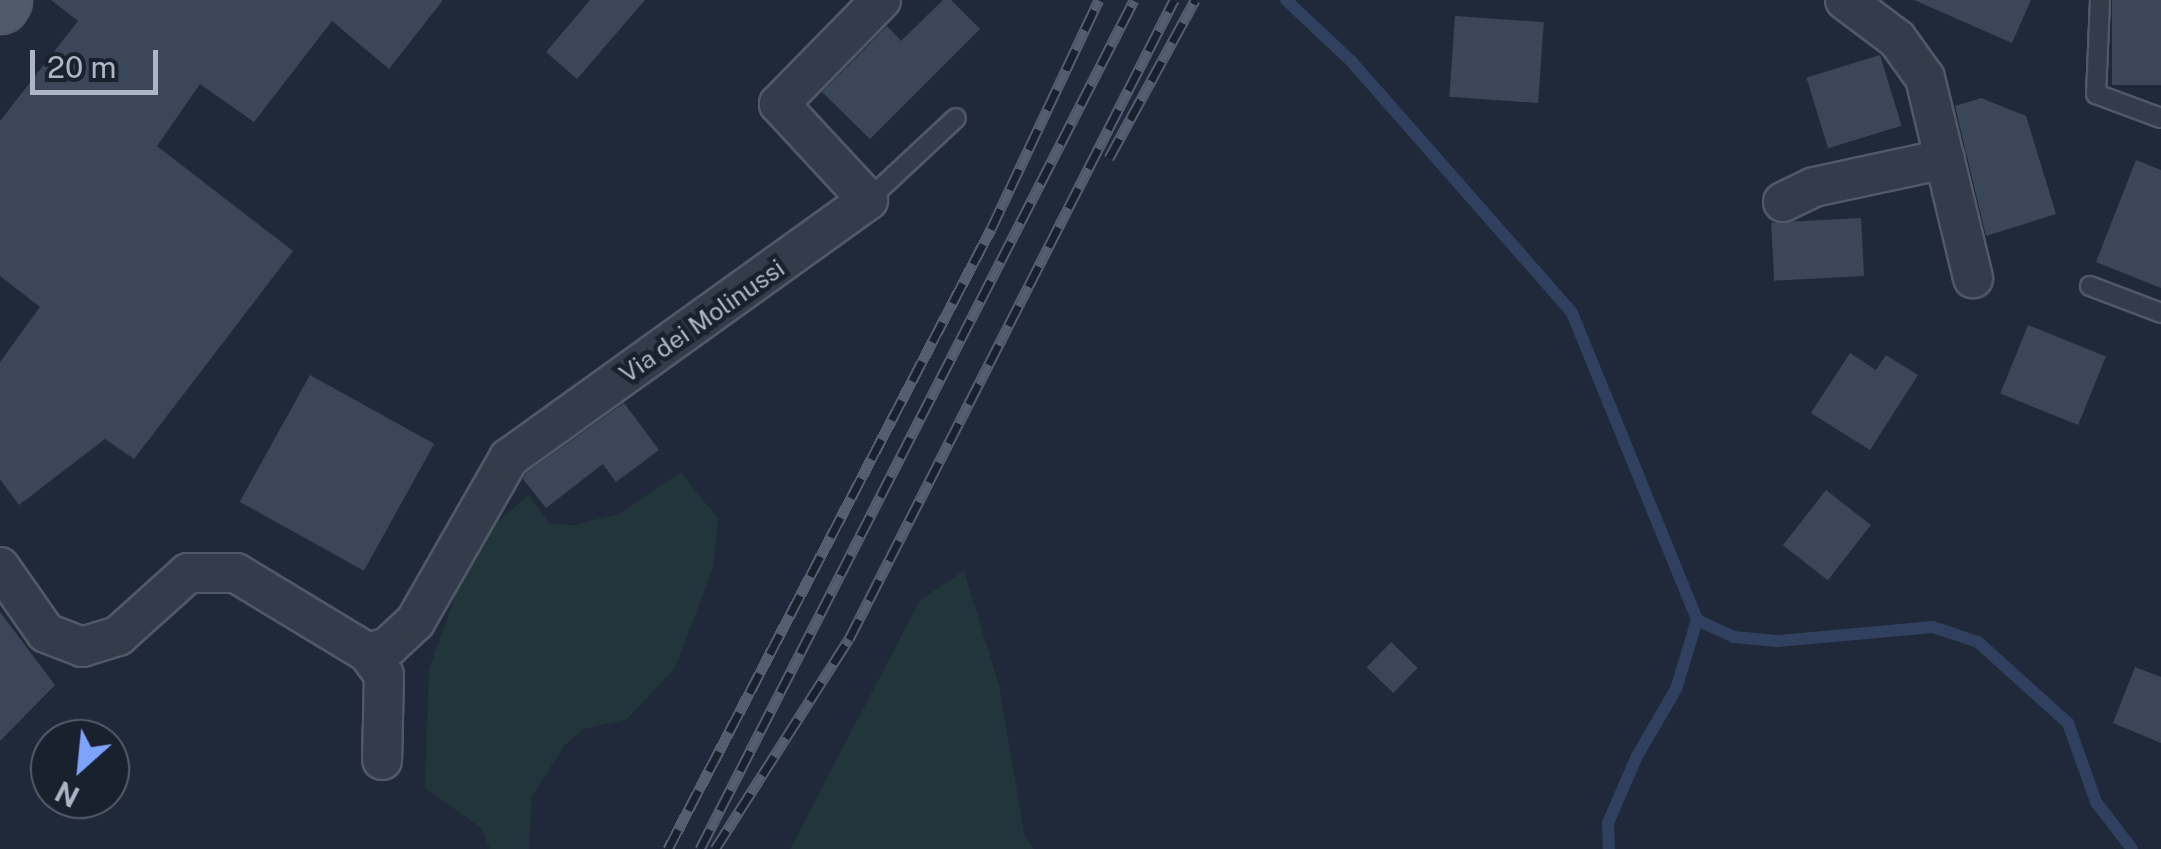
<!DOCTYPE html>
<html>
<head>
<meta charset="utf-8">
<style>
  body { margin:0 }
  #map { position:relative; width:2161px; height:849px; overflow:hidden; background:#202939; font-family:"Public Sans",sans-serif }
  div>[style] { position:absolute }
  .green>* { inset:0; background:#22353a }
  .stream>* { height:12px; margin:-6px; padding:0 6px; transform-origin:6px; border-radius:6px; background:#31405f }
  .building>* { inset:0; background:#3c4659; transform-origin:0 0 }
  .roads { filter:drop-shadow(2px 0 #515867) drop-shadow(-2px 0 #515867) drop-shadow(0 2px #515867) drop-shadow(0 -2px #515867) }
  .service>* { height:18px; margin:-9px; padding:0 9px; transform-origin:9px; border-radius:9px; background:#343b4a }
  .minor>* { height:38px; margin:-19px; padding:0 19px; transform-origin:19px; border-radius:19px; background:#343b4a }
  .primary>* { height:55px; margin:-27.5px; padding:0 27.5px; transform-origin:27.5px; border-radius:27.5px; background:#515a6a }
  .rail>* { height:11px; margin-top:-5.5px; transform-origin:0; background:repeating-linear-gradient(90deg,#19202e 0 22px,#555e71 0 44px); box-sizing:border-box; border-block:2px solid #555e71 }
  span { translate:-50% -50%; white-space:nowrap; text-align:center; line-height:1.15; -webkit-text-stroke:9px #19202e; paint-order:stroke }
  .street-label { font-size:25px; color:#aeb5c6 }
  .north { position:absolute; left:30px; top:719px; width:100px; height:100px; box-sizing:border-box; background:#19202e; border:2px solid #555c6b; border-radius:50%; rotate:207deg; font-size:28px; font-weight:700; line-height:40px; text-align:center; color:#aeb5c6 }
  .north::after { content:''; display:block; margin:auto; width:35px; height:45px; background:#7ea3fc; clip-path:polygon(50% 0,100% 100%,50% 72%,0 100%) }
  .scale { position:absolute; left:30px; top:50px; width:128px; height:45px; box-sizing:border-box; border:5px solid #aeb5c6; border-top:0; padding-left:12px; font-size:30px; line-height:35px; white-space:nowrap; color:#aeb5c6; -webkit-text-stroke:8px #19202e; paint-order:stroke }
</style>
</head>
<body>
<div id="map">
  <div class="green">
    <i style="clip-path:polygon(681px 472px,718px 519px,713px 568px,675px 668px,627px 719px,584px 729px,565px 745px,532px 796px,529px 849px,490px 849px,481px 828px,425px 788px,429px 669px,465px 569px,494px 524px,529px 495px,550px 524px,573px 525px,619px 514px)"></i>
    <i style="clip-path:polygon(964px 571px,999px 685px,1025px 838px,1034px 849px,790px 849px,920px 600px)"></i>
  </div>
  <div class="stream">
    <i style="left:1286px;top:0;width:89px;rotate:43.2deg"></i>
    <i style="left:1351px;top:61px;width:335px;rotate:48.7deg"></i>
    <i style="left:1572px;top:313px;width:331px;rotate:67.8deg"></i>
    <i style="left:1697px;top:620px;width:72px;rotate:106.9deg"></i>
    <i style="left:1676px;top:689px;width:78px;rotate:120.2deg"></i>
    <i style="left:1637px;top:756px;width:73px;rotate:113.4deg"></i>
    <i style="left:1608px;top:823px;width:26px;rotate:88deg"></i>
    <i style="left:1697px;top:620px;width:41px;rotate:24.7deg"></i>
    <i style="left:1734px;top:637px;width:43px;rotate:5.3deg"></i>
    <i style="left:1777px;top:641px;width:157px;rotate:-5.1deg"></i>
    <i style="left:1933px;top:627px;width:47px;rotate:18.4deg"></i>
    <i style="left:1978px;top:642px;width:121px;rotate:42deg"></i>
    <i style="left:2068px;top:723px;width:84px;rotate:70.5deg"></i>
    <i style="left:2096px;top:802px;width:59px;rotate:52.5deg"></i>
  </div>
  <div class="building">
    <i style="clip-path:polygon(51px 0,443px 0,389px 69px,332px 21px,254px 122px,200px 84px,157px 146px,293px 251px,134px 459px,105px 439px,19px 505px,0 479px,0 362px,40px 307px,0 276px,0 121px,78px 21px)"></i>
    <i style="clip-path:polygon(590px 0,645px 0,577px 79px,546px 52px)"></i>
    <i style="clip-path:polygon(943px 0,951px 0,980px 29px,870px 139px,822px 92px,887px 26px,901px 41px)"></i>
    <i style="clip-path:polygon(1914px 0,2031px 0,2012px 43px)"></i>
    <i style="left:2112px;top:0;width:49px;height:85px"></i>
    <i style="left:1455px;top:16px;width:89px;height:81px;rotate:4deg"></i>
    <i style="left:1880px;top:55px;width:74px;height:77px;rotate:73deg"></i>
    <i style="clip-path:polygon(1981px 98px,2026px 116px,2056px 214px,1986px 236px,1955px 106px)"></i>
    <i style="clip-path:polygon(2136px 160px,2161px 170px,2161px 288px,2096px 262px)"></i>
    <i style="left:1861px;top:218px;width:58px;height:90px;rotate:87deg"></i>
    <i style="left:2028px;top:325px;width:84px;height:74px;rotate:22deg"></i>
    <i style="clip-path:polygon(1850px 353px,1876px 370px,1886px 355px,1918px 375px,1870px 450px,1811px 413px)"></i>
    <i style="left:310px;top:375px;width:142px;height:145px;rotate:29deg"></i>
    <i style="clip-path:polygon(624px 403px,659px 450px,616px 482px,603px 464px,546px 508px,523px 479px,526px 473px)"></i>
    <i style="left:1826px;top:490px;width:57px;height:70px;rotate:38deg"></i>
    <i style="clip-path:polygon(0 612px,55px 685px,0 741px)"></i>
    <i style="left:1391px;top:642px;width:37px;height:35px;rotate:44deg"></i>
    <i style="clip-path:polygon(2135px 667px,2161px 677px,2161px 743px,2113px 723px)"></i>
  </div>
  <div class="roads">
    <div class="service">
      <i style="left:2100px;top:0;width:94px;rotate:92.4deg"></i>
      <i style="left:2096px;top:94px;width:69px;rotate:20.3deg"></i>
      <i style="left:868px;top:200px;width:120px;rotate:-43deg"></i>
      <i style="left:2090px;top:286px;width:76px;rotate:20.8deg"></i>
    </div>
    <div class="minor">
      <i style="left:1845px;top:0;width:65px;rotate:36.9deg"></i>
      <i style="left:1897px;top:39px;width:48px;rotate:54.3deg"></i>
      <i style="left:1925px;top:78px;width:206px;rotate:76.5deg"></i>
      <i style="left:1783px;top:202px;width:34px;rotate:-26deg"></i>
      <i style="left:1814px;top:187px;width:134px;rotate:-12.1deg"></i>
      <i style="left:0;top:567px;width:80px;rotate:55.1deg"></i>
      <i style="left:46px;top:633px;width:39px;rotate:21deg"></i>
      <i style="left:82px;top:647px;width:38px;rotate:-17deg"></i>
      <i style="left:118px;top:636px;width:94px;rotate:-42deg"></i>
      <i style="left:188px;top:573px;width:48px"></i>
      <i style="left:236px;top:573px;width:154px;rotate:31.2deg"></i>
      <i style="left:368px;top:653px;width:27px;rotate:54deg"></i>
      <i style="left:384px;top:675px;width:85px;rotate:91.3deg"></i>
      <i style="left:368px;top:653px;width:21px;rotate:-17deg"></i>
      <i style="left:388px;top:647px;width:37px;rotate:-43deg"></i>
      <i style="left:415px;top:622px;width:189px;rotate:-60.2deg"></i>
      <i style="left:509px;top:458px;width:442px;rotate:-35.7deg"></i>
      <i style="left:868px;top:200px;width:131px;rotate:-132.8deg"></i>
      <i style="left:779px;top:104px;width:146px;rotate:-45.6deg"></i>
    </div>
    <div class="primary">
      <i style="left:0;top:5px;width:6px;rotate:-59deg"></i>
    </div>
  </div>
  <div class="rail">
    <i style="left:1109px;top:158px;width:180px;rotate:-61.4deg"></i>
    <i style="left:668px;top:849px;width:699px;rotate:-62.48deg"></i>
    <i style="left:991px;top:229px;width:253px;rotate:-64.8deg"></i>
    <i style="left:700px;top:849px;width:953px;rotate:-62.92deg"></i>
    <i style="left:715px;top:849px;width:249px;rotate:-57.5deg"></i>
    <i style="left:849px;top:639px;width:717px;rotate:-63.04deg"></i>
  </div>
  <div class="street-label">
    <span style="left:702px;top:321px;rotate:-35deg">Via dei Molinussi</span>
  </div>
  <div class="north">N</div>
  <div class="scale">20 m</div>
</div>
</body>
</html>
